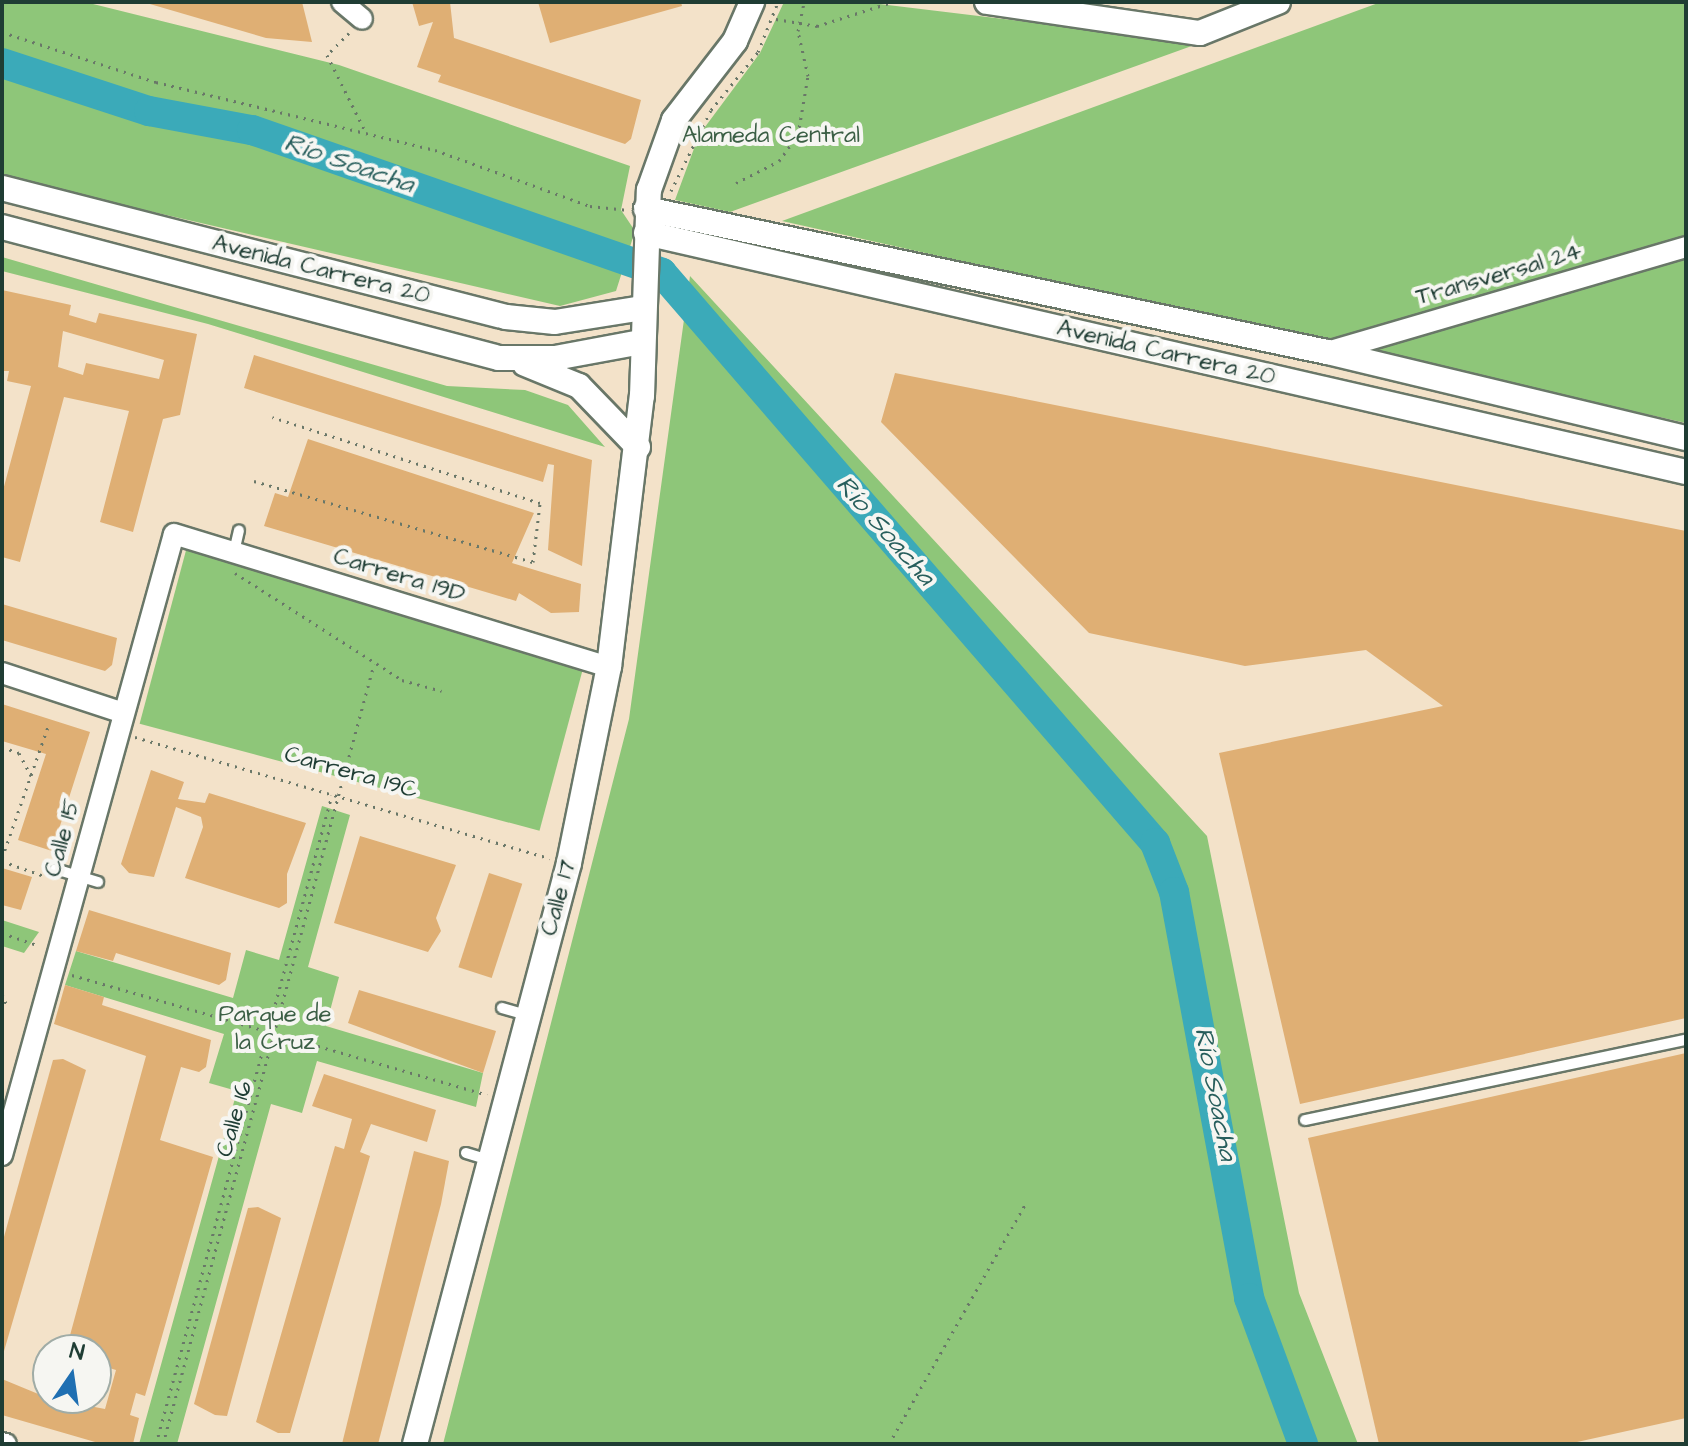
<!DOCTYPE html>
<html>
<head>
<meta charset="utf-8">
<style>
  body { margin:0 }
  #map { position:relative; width:1688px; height:1446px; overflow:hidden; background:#f3e2c9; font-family:"Architects Daughter",sans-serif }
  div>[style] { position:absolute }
  .green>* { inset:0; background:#8ec679; transform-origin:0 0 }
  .river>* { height:30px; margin:-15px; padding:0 15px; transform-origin:15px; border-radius:15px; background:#3baab9 }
  .building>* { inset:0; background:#dfaf74; transform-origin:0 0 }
  .path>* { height:3px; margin-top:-1.5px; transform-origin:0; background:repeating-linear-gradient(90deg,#697768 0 2px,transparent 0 8px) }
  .roads { filter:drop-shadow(2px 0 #697768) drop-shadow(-2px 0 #697768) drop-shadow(0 2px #697768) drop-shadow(0 -2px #697768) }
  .service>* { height:10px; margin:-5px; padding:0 5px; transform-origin:5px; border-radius:5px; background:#fff }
  .minor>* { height:20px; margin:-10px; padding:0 10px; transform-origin:10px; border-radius:10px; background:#fff }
  .tertiary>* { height:24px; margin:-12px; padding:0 12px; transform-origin:12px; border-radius:12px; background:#fff }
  span { translate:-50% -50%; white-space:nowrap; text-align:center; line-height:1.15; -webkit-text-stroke:8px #f6f6f2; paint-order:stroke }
  .park-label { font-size:24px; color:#3b5f45 }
  .street-label { font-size:24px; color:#1f3d34 }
  .water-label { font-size:26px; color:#275e5c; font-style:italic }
  .frame { position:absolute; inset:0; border:4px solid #1f3d34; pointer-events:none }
  .north { position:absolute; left:32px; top:1334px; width:80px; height:80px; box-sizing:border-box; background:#f6f6f2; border:2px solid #a0aca6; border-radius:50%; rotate:13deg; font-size:22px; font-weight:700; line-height:32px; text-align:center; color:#1f3d34 }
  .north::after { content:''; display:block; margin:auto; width:28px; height:36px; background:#1f6fb2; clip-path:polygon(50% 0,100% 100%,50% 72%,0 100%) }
</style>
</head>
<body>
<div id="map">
  <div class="green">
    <i style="clip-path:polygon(2px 2px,85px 2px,339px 65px,630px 166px,621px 210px,635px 231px,616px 291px,560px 306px,2px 177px)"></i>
    <i style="clip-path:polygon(784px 2px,863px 2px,1200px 43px,730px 212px,675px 200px,699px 135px,760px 53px)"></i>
    <i style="clip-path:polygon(1381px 2px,1686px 2px,1686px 423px,782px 221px)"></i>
    <i style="clip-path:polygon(2px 257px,447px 386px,525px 390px,568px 405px,605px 447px,208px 324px,2px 271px)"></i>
    <i style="clip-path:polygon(690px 276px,1207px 836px,1299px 1293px,1358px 1444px,443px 1444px,629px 719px)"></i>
    <i style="left:188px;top:543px;width:414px;height:187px;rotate:15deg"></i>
    <i style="clip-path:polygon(322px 806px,350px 815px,308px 967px,339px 977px,326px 1026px,483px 1073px,476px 1107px,317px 1061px,302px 1113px,271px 1104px,177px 1444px,139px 1444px,237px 1091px,209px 1083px,224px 1034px,65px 985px,76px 951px,233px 998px,246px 950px,279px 960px)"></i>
    <i style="clip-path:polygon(2px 920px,39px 932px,24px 953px,2px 946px)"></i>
  </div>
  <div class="river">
    <i style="left:2px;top:63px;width:155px;rotate:18.1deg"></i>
    <i style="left:149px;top:111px;width:105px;rotate:10.5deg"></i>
    <i style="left:252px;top:130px;width:434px;rotate:19.2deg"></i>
    <i style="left:662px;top:273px;width:754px;rotate:49.14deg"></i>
    <i style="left:1155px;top:843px;width:53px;rotate:68.8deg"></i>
    <i style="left:1174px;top:892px;width:413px;rotate:79.5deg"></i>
    <i style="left:1249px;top:1298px;width:156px;rotate:69.7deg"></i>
  </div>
  <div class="building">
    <i style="clip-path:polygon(143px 2px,302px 2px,312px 42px,266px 38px)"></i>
    <i style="clip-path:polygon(412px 2px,450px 2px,454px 38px,641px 100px,631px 139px,625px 144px,438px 82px,441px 75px,417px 67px,433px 22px,419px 26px)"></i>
    <i style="clip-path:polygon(538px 2px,681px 2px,682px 6px,550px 43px)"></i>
    <i style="clip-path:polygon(evenodd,2px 290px,71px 305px,69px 315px,96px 323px,99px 313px,197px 334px,180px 415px,163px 419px,133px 532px,100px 522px,129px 411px,64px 397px,20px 562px,2px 557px,2px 494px,31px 386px,7px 381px,9px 371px,2px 371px,2px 290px,63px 331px,164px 360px,159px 379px,86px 363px,83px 375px,58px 367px,63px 331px)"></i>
    <i style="clip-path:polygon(254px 355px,592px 460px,582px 566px,548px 550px,554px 465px,548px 464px,543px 482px,244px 388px)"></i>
    <i style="clip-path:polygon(895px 373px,1686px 531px,1686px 1018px,1300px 1104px,1219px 753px,1443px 706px,1366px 650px,1245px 666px,1089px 633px,881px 422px)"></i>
    <i style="clip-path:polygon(308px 439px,534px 513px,512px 563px,581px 584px,579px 612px,551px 613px,519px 593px,516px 601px,264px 526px,275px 493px,288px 497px)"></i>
    <i style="clip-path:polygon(2px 604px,117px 638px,112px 665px,105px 671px,2px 640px)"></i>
    <i style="clip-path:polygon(2px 704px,90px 732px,52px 851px,18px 840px,46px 754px,2px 741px)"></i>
    <i style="clip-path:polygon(151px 770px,184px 782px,178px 799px,205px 803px,209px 793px,306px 823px,287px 874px,287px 903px,279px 908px,185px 878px,203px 827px,201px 817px,176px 807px,154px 877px,129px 873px,121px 864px)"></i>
    <i style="clip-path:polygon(360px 836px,456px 865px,436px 918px,441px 931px,428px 952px,334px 923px)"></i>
    <i style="clip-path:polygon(2px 868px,32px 877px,21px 910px,2px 905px)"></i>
    <i style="left:489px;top:873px;width:35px;height:99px;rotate:18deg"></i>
    <i style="clip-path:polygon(89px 910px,231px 953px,226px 980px,219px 985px,116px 953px,113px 961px,76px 951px)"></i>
    <i style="clip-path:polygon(65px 985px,104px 997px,102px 1005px,211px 1040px,206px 1067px,199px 1072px,181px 1067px,160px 1140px,213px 1157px,145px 1396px,136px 1393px,130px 1415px,139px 1418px,133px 1444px,102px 1444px,2px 1415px,2px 1379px,48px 1398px,105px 1409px,116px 1370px,96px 1364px,96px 1350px,66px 1350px,146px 1056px,54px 1024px)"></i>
    <i style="clip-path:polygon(359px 990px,496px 1031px,483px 1073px,348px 1023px)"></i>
    <i style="clip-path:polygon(1686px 1053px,1686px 1418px,1568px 1444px,1379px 1444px,1308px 1138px)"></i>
    <i style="clip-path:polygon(63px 1059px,86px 1070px,2px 1358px,2px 1244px,53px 1060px)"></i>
    <i style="clip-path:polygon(324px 1074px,436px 1110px,427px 1142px,371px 1124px,360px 1152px,370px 1156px,290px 1433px,278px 1433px,256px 1422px,335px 1146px,344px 1149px,352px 1119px,312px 1106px)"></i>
    <i style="clip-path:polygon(414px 1151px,449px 1161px,441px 1204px,378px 1444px,342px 1444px)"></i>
    <i style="clip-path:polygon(258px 1207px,281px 1218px,227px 1416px,215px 1415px,194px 1404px,248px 1208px)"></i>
  </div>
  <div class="path">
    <i style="left:776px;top:19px;width:42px;rotate:9.7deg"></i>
    <i style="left:817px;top:26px;width:79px;rotate:-17.7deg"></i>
    <i style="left:2px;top:32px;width:162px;rotate:18deg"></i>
    <i style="left:156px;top:82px;width:287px;rotate:13.7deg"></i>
    <i style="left:435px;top:150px;width:165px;rotate:19.9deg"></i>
    <i style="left:590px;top:206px;width:36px;rotate:6deg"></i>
    <i style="left:349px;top:33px;width:31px;rotate:135deg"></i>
    <i style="left:327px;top:55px;width:85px;rotate:63.4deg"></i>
    <i style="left:736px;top:183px;width:48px;rotate:-27.1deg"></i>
    <i style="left:779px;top:161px;width:32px;rotate:-54deg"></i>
    <i style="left:798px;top:135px;width:60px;rotate:-80.4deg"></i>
    <i style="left:808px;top:76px;width:46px;rotate:-102.5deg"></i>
    <i style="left:798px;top:31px;width:30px;rotate:-78deg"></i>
    <i style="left:671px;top:191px;width:90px;rotate:-63.7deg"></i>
    <i style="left:711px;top:110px;width:75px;rotate:-51deg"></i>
    <i style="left:758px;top:52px;width:54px;rotate:-68.2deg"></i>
    <i style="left:254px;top:481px;width:291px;rotate:16.2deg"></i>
    <i style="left:533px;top:562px;width:59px;rotate:-83.2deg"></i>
    <i style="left:540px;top:503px;width:281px;rotate:-162.2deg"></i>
    <i style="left:235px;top:573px;width:198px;rotate:32.6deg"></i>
    <i style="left:402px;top:680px;width:41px;rotate:15.4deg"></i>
    <i style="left:135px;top:737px;width:432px;rotate:16.3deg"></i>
    <i style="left:2px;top:747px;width:18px;rotate:19deg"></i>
    <i style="left:19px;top:753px;width:26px;rotate:62deg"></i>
    <i style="left:2px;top:858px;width:142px;rotate:-70.7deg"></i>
    <i style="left:2px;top:861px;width:45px;rotate:19.7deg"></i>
    <i style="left:2px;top:933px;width:39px;rotate:19deg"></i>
    <i style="left:72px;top:975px;width:432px;rotate:16.1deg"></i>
    <i style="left:2px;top:994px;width:15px;rotate:67deg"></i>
    <i style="left:156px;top:1444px;width:672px;rotate:-74.83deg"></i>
    <i style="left:163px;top:1444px;width:808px;rotate:-74.86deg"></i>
    <i style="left:889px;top:1444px;width:275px;rotate:-60.4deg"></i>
  </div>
  <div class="roads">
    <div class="service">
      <i style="left:234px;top:552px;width:22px;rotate:-77deg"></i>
      <i style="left:55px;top:869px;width:45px;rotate:16.8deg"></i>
      <i style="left:502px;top:1008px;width:25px;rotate:16deg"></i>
      <i style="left:1305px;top:1120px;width:389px;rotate:-11.9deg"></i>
      <i style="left:466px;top:1153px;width:24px;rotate:17deg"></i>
    </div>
    <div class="minor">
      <i style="left:342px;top:2px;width:26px;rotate:40deg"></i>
      <i style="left:1327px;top:352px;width:374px;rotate:-16.3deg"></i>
      <i style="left:2px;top:673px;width:128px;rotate:18.2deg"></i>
      <i style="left:2px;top:1155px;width:644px;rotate:-74.52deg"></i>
      <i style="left:174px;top:534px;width:455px;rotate:17deg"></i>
      <i style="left:2px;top:1443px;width:4px;rotate:14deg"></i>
    </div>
    <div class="tertiary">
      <i style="left:987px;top:2px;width:215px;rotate:8.3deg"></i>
      <i style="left:1200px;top:33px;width:84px;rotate:-21.7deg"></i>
      <i style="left:2px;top:188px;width:520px;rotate:14.36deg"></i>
      <i style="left:506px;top:317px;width:49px;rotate:5.8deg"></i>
      <i style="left:555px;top:322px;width:88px;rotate:-9.1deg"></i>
      <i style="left:646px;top:209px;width:696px;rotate:11.86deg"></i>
      <i style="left:1327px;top:352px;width:369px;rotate:13.5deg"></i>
      <i style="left:2px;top:227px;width:514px;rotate:14.77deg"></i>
      <i style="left:499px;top:358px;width:56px"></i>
      <i style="left:555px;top:358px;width:87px;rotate:-10.5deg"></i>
      <i style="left:646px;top:233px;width:1067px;rotate:12.94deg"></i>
      <i style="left:525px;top:364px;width:58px;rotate:22.2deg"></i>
      <i style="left:579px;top:386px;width:85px;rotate:46deg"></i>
      <i style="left:415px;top:1444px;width:601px;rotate:-75.15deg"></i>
      <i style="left:569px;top:863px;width:200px;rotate:-78.5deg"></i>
      <i style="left:609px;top:667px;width:273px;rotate:-83.1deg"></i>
      <i style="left:642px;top:396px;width:206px;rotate:-88.1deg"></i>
      <i style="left:649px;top:190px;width:74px;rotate:-70.3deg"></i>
      <i style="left:674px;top:120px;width:100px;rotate:-52.3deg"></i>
      <i style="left:735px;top:41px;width:43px;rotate:-66.4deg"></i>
    </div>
  </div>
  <div class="park-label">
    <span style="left:771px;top:136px">Alameda Central</span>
    <span style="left:275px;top:1029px">Parque de<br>la Cruz</span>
  </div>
  <div class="street-label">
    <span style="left:321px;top:270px;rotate:14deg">Avenida Carrera 20</span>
    <span style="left:1499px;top:275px;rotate:-16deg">Transversal 24</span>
    <span style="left:1166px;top:353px;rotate:13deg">Avenida Carrera 20</span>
    <span style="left:399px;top:576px;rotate:17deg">Carrera 19D</span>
    <span style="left:351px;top:773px;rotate:16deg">Carrera 19C</span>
    <span style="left:63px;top:838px;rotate:-75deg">Calle 15</span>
    <span style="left:559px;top:898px;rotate:-75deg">Calle 17</span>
    <span style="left:235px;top:1119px;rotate:-74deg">Calle 16</span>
  </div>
  <div class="water-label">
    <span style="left:349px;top:164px;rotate:19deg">Río Soacha</span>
    <span style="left:885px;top:531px;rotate:49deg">Río Soacha</span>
    <span style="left:1215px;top:1094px;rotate:79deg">Río Soacha</span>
  </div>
  <div class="frame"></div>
  <div class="north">N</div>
</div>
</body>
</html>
